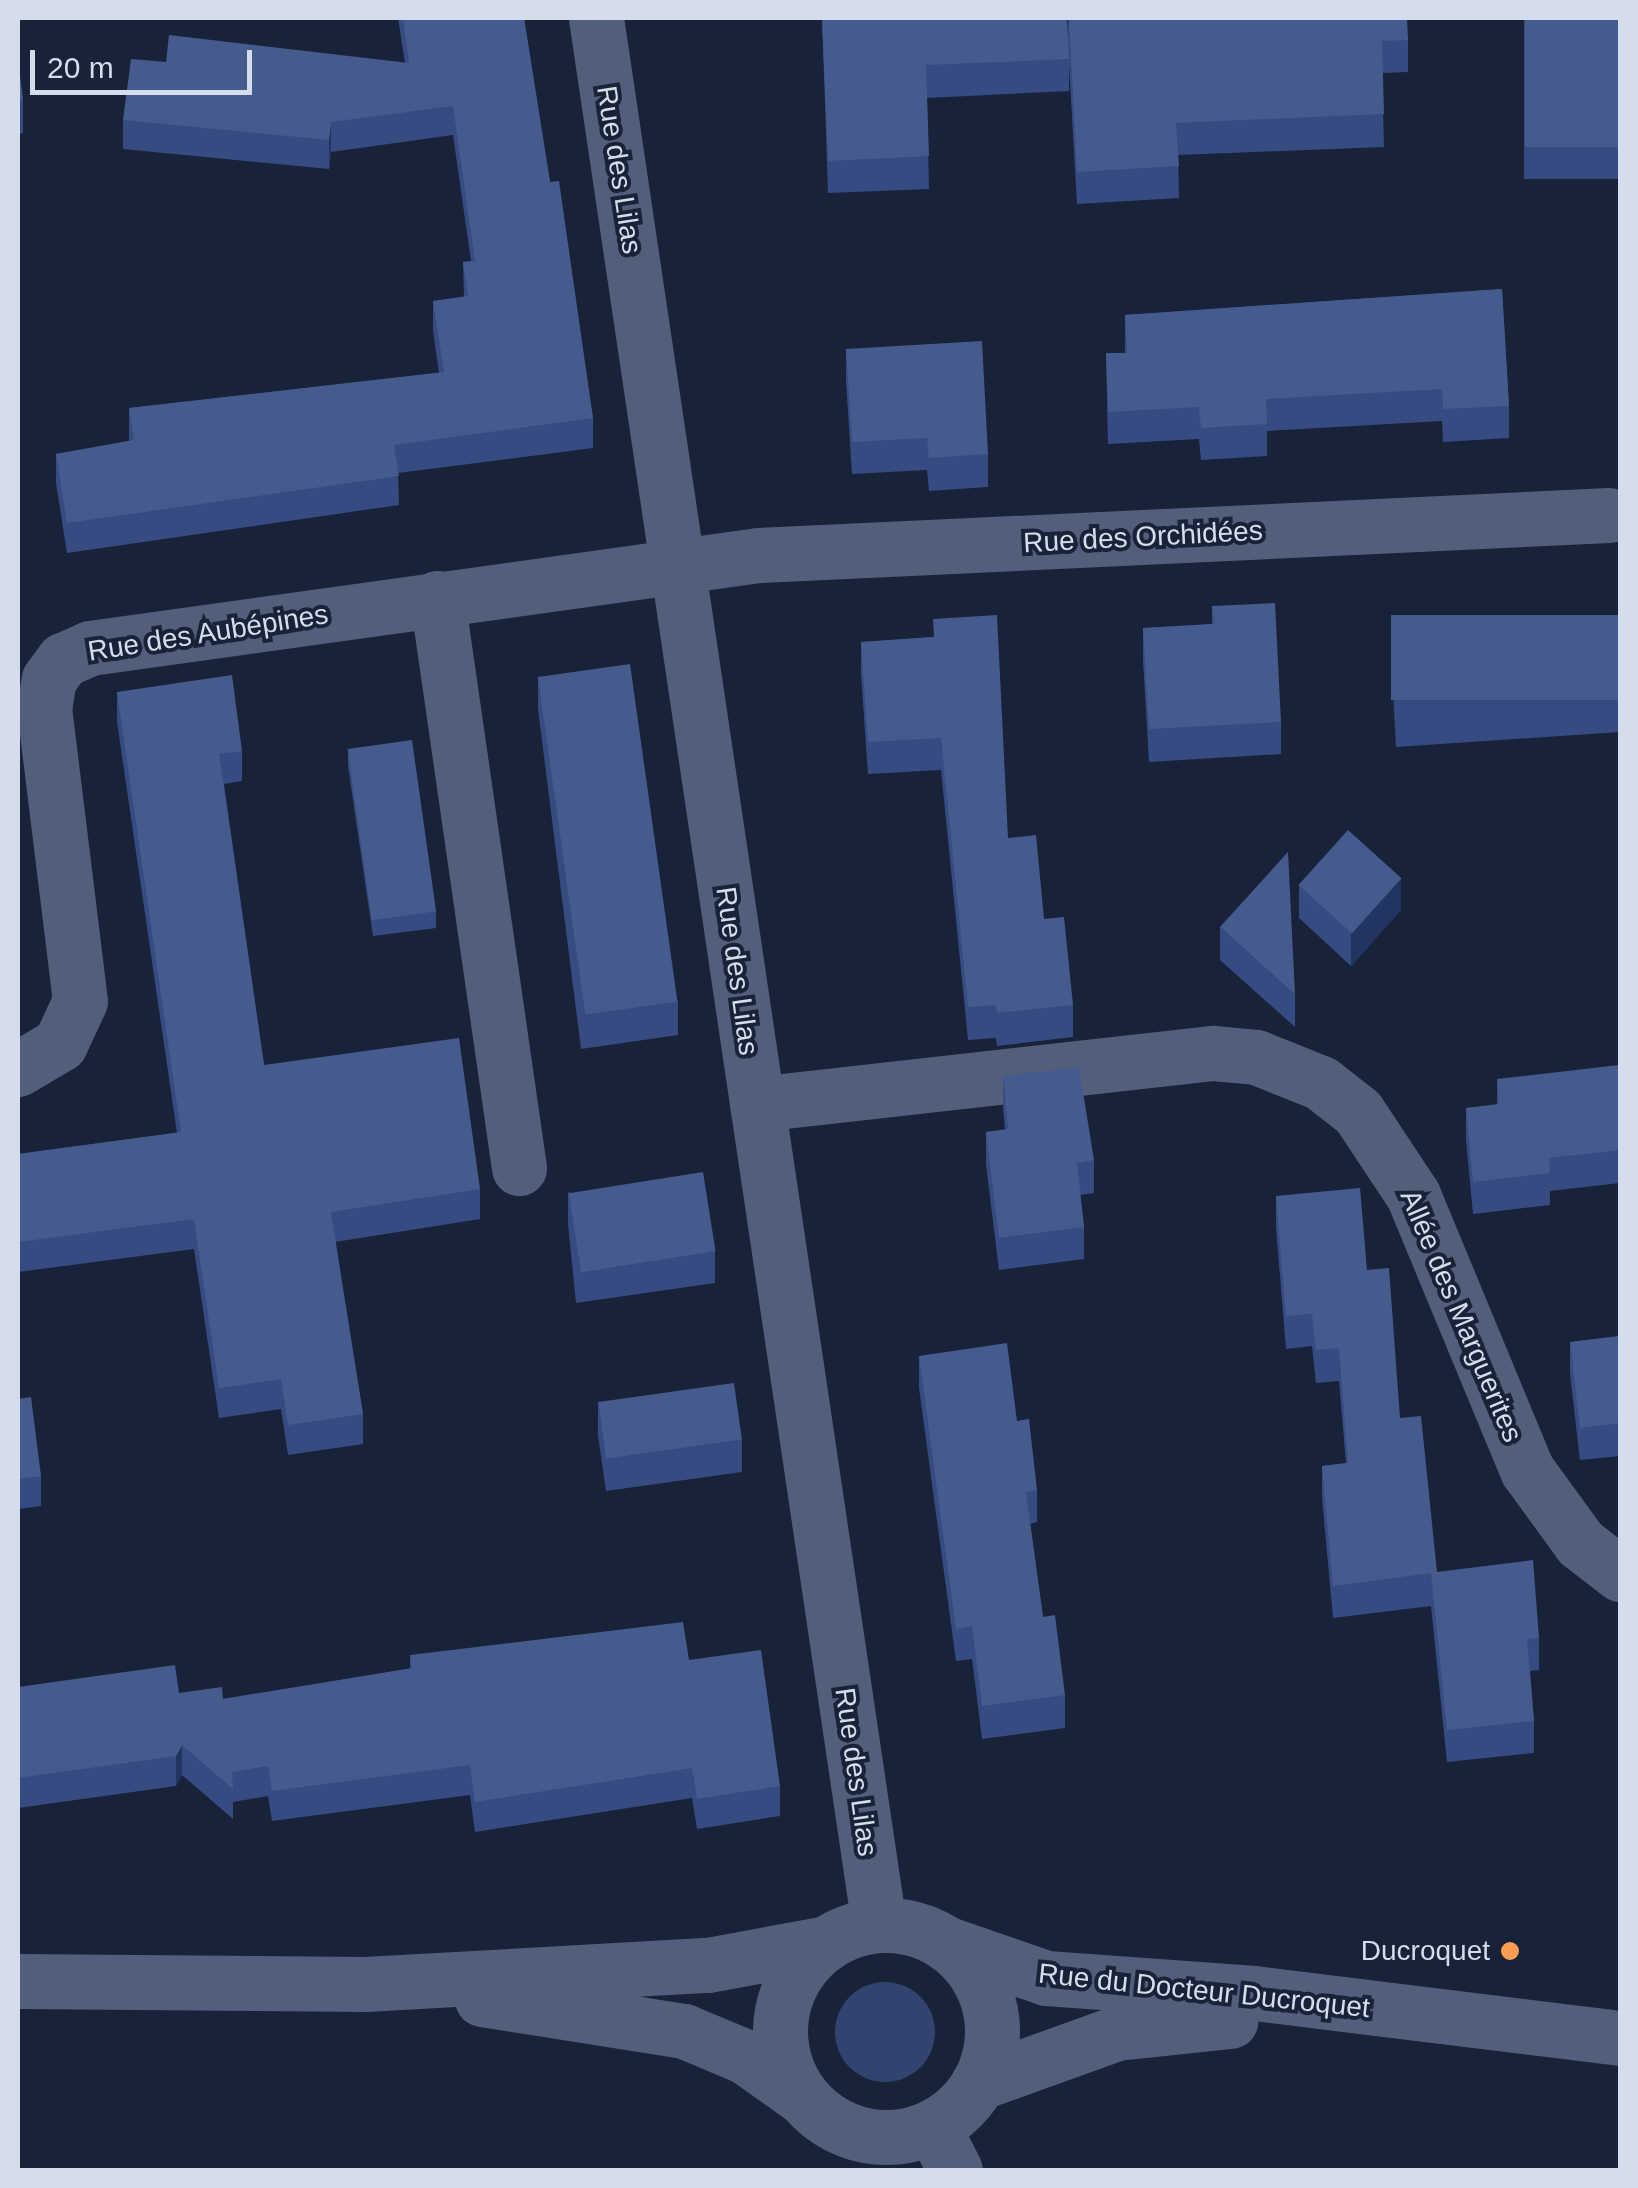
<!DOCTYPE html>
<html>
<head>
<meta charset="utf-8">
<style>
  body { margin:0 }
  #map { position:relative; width:1638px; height:2188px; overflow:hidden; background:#182239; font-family:Helvetica,sans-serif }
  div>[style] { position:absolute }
  .green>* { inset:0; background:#31436e }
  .round { border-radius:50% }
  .minor>* { height:55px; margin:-27.5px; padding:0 27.5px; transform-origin:27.5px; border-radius:27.5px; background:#535f7a }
  .minor>.ring { margin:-27.5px; padding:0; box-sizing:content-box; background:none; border:55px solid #535f7a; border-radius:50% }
  .wall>* { inset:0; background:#354b82; transform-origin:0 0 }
  .shaded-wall>* { inset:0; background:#223460 }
  .building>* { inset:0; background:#465b8d; transform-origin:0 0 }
  .dots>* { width:28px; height:28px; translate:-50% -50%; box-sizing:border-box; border:5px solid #182239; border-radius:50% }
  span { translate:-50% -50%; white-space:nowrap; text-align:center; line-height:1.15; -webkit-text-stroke:8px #182239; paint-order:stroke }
  .street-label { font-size:28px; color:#d5dcec }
  .poi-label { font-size:28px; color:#d5dcec }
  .right { translate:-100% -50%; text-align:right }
  .frame { position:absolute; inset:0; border:20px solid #d5dcec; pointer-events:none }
  .scale { position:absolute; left:30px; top:50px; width:222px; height:45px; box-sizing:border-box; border:5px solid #d5dcec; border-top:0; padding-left:12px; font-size:30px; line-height:35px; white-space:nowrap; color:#d5dcec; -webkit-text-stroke:8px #182239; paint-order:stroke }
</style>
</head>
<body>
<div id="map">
  <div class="green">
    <i class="round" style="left:835px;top:1982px;width:100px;height:100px"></i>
  </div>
  <div class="minor">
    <i style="left:596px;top:18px;width:1928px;rotate:81.56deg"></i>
    <i style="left:437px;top:598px;width:576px;rotate:81.81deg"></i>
    <i style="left:18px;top:1069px;width:49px;rotate:-30.8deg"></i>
    <i style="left:60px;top:1044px;width:47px;rotate:-65.1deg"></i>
    <i style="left:80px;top:1001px;width:294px;rotate:-97deg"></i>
    <i style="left:44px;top:709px;width:30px;rotate:-81deg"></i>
    <i style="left:49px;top:679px;width:24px;rotate:-54deg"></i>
    <i style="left:63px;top:660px;width:30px;rotate:-24deg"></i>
    <i style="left:90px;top:648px;width:675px;rotate:-7.91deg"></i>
    <i style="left:759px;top:555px;width:851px;rotate:-2.69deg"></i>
    <i style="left:757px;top:1104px;width:459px;rotate:-6.4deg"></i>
    <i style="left:1213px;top:1053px;width:43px;rotate:5.3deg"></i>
    <i style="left:1256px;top:1057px;width:70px;rotate:21.8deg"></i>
    <i style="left:1321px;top:1083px;width:47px;rotate:38.1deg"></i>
    <i style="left:1358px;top:1112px;width:100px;rotate:56.5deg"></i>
    <i style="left:1413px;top:1195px;width:298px;rotate:67.5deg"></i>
    <i style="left:1527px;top:1470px;width:90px;rotate:54deg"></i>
    <i style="left:1580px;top:1543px;width:51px;rotate:37.8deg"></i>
    <i class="ring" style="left:780px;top:1925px;width:157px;height:157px"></i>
    <i style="left:945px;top:1943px;width:107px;rotate:19.1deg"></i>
    <i style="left:1046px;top:1978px;width:209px;rotate:4.1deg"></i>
    <i style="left:1254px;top:1993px;width:369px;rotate:7deg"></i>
    <i style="left:18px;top:1981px;width:347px;rotate:0.5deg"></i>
    <i style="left:365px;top:1984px;width:344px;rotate:-3.2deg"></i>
    <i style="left:708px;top:1965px;width:121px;rotate:-10.5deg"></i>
    <i style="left:482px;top:1999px;width:205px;rotate:9deg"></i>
    <i style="left:684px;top:2031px;width:67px;rotate:22.8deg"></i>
    <i style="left:746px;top:2057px;width:69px;rotate:35.5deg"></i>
    <i style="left:978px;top:2083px;width:148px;rotate:-19.8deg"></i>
    <i style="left:1117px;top:2033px;width:114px;rotate:-6.1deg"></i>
    <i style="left:933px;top:2127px;width:48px;rotate:62.9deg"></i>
  </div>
  <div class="wall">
    <i style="clip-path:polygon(398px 18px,524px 18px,550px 182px,593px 418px,593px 448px,398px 473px,399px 505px,67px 553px,56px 483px,56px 454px,129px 441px,129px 408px,439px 373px,433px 331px,433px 301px,464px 297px,463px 262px,471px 261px,453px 135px,331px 152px,329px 169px,123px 149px,123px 120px,166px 62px,405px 63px)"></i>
    <i style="clip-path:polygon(822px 18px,1069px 59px,1069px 91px,927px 98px,929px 189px,828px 193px)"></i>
    <i style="clip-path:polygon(1068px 18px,1408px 40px,1408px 72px,1382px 73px,1384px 147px,1178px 155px,1179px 198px,1077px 204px,1068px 47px)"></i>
    <i style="left:1524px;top:18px;width:96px;height:161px"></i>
    <i style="clip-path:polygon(18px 60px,23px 100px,23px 133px,18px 134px)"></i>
    <i style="clip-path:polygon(1502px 289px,1509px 406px,1509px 438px,1443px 442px,1442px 421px,1267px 431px,1267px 456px,1201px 460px,1199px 439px,1108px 444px,1106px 353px,1125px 353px,1125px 315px)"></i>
    <i style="clip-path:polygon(846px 349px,988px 454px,988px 487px,929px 491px,927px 470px,852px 474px,846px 381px)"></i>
    <i style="clip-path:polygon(1212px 606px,1281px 722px,1281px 754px,1149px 762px,1143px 660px,1143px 628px,1212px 624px)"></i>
    <i style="clip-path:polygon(1620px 615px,1620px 732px,1396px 747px,1391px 656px,1391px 623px)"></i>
    <i style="clip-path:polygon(933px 637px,1008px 838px,1044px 919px,1073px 1005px,1073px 1037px,997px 1046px,996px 1038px,968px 1040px,941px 770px,868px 774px,861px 674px,861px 642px)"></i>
    <i style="clip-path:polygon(538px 676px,678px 1002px,678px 1035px,581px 1049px,538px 709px)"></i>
    <i style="clip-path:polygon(117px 692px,242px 751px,242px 781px,224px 784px,264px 1065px,480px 1189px,480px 1219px,335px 1242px,363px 1414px,363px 1444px,288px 1455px,281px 1409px,219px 1418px,194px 1249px,18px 1272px,18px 1154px,177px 1133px,117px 722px)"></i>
    <i style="clip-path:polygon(348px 749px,436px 911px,436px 928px,373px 936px,348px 766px)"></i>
    <i style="clip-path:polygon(1299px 886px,1401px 910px,1351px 966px,1299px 918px)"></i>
    <i style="clip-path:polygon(1220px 927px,1295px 995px,1295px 1027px,1220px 960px)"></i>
    <i style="clip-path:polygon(1003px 1076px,1094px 1160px,1094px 1193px,1080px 1195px,1084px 1227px,1084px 1259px,999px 1270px,986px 1165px,986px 1132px,1005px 1130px,1003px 1108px)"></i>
    <i style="clip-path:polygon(1620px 1077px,1620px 1183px,1550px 1191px,1550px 1205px,1473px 1214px,1466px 1140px,1466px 1108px,1497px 1105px,1497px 1079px)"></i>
    <i style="clip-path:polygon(568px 1192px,715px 1251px,715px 1283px,576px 1303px,568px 1224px)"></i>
    <i style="clip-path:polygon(1276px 1196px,1367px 1270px,1400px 1418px,1437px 1572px,1539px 1638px,1539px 1670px,1530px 1671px,1534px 1721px,1534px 1753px,1447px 1762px,1431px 1606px,1333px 1618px,1322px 1498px,1322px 1466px,1346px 1463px,1339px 1381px,1316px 1383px,1312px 1346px,1286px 1349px,1276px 1228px)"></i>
    <i style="clip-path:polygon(1620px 1336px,1620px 1456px,1580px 1460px,1570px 1374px,1570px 1342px)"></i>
    <i style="clip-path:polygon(919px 1356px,1017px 1421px,1037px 1490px,1037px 1522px,1030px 1524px,1043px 1617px,1065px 1695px,1065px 1728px,982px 1739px,972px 1659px,956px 1661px,919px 1388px)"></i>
    <i style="clip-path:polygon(18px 1399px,41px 1476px,41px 1506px,18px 1509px)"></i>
    <i style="clip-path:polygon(598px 1402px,742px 1439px,742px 1472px,606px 1491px,598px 1435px)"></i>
    <i style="clip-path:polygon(410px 1655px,689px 1660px,780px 1786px,780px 1816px,697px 1829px,692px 1798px,475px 1832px,470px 1795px,272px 1821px,268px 1796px,233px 1802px,233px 1819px,182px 1775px,176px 1786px,18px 1808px,18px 1687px,179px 1693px,223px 1699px,410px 1669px)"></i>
  </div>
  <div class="shaded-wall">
    <i style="clip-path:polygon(331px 122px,331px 152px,329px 169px,329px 140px)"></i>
    <i style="clip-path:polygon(1401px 878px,1401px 910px,1351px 966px,1351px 934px)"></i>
    <i style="clip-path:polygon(182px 1745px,182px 1775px,176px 1786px,176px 1756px)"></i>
  </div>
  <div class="building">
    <i style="clip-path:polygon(403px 18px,524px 18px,550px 182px,559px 181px,593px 418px,394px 445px,399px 476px,67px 523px,56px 454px,134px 440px,129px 408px,444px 372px,433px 301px,468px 296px,463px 262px,475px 261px,453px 106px,331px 122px,329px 140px,123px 120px,131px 59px,166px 62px,169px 35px,409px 63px)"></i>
    <i style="clip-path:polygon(822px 18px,1067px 18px,1069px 59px,926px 65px,929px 156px,828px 161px)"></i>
    <i style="clip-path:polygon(1069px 18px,1407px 18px,1408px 40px,1382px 41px,1384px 114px,1176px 123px,1179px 166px,1077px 172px)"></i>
    <i style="left:1525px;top:18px;width:95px;height:129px"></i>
    <i style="clip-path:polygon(18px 60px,23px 100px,18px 101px)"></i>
    <i style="clip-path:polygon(1502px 289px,1509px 406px,1443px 409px,1442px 389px,1266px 399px,1267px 424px,1201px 428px,1199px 407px,1108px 412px,1106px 353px,1127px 353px,1125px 315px)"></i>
    <i style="clip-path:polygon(982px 341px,988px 454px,929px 458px,927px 438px,852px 442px,846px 349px)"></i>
    <i style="clip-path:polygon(1275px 603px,1281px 722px,1149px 729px,1143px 628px,1214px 624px,1212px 606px)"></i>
    <i style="clip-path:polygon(997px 615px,1008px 838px,1036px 835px,1044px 919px,1064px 917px,1073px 1005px,997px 1013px,996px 1005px,968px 1007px,941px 738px,868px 742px,861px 642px,934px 637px,933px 619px)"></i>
    <i style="left:1620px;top:615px;width:85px;height:229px;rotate:90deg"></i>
    <i style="left:630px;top:664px;width:341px;height:93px;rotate:82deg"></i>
    <i style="clip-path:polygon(232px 675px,242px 751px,219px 754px,264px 1065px,459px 1038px,480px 1189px,331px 1212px,363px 1414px,288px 1425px,281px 1379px,219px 1388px,194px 1219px,18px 1242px,18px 1154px,181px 1132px,117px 692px)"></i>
    <i style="left:412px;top:740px;width:173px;height:65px;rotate:82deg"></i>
    <i style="left:1348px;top:830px;width:72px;height:74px;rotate:42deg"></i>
    <i style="clip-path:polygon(1288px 852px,1295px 995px,1220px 927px)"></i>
    <i style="clip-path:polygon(1619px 1065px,1620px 1150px,1549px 1158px,1550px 1173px,1473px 1182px,1466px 1108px,1499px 1104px,1497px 1079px)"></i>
    <i style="clip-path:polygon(1079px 1067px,1094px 1160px,1077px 1163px,1084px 1227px,999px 1238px,986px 1132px,1008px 1129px,1003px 1076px)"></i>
    <i style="left:703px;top:1172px;width:80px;height:136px;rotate:81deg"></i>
    <i style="clip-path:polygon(1360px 1188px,1367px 1270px,1389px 1268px,1400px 1418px,1421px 1416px,1437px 1572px,1533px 1560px,1539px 1638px,1527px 1639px,1534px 1721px,1447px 1730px,1431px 1573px,1333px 1586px,1322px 1466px,1348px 1463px,1339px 1348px,1316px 1350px,1312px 1314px,1286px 1316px,1276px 1196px)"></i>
    <i style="clip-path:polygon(1620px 1336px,1620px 1423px,1580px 1428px,1570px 1342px)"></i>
    <i style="clip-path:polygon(1007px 1343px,1017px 1421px,1029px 1419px,1037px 1490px,1026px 1492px,1043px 1617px,1055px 1615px,1065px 1695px,982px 1706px,972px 1626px,956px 1629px,919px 1356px)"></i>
    <i style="left:734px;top:1383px;width:57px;height:137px;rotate:82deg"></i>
    <i style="clip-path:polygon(31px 1397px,41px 1476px,18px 1479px,18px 1399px)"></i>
    <i style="clip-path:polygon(683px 1622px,689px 1660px,761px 1650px,780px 1786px,697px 1799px,692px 1768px,475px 1802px,470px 1765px,272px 1791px,268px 1766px,232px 1772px,233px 1789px,182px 1745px,176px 1756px,18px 1778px,18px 1687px,175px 1665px,179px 1693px,222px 1687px,223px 1699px,412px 1668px,410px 1655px)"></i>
  </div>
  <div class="dots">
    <i style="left:1510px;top:1951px;background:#fc9d54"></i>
  </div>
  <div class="street-label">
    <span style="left:619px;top:170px;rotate:81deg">Rue des Lilas</span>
    <span style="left:1143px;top:537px;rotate:-3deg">Rue des Orchidées</span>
    <span style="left:208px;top:633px;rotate:-9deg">Rue des Aubépines</span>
    <span style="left:737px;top:971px;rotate:82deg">Rue des Lilas</span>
    <span style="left:1461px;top:1316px;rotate:67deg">Allée des Marguerites</span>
    <span style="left:856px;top:1772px;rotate:82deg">Rue des Lilas</span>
    <span style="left:1204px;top:1991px;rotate:6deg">Rue du Docteur Ducroquet</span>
  </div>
  <div class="poi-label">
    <span class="right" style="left:1490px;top:1951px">Ducroquet</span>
  </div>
  <div class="frame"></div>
  <div class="scale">20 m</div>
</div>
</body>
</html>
